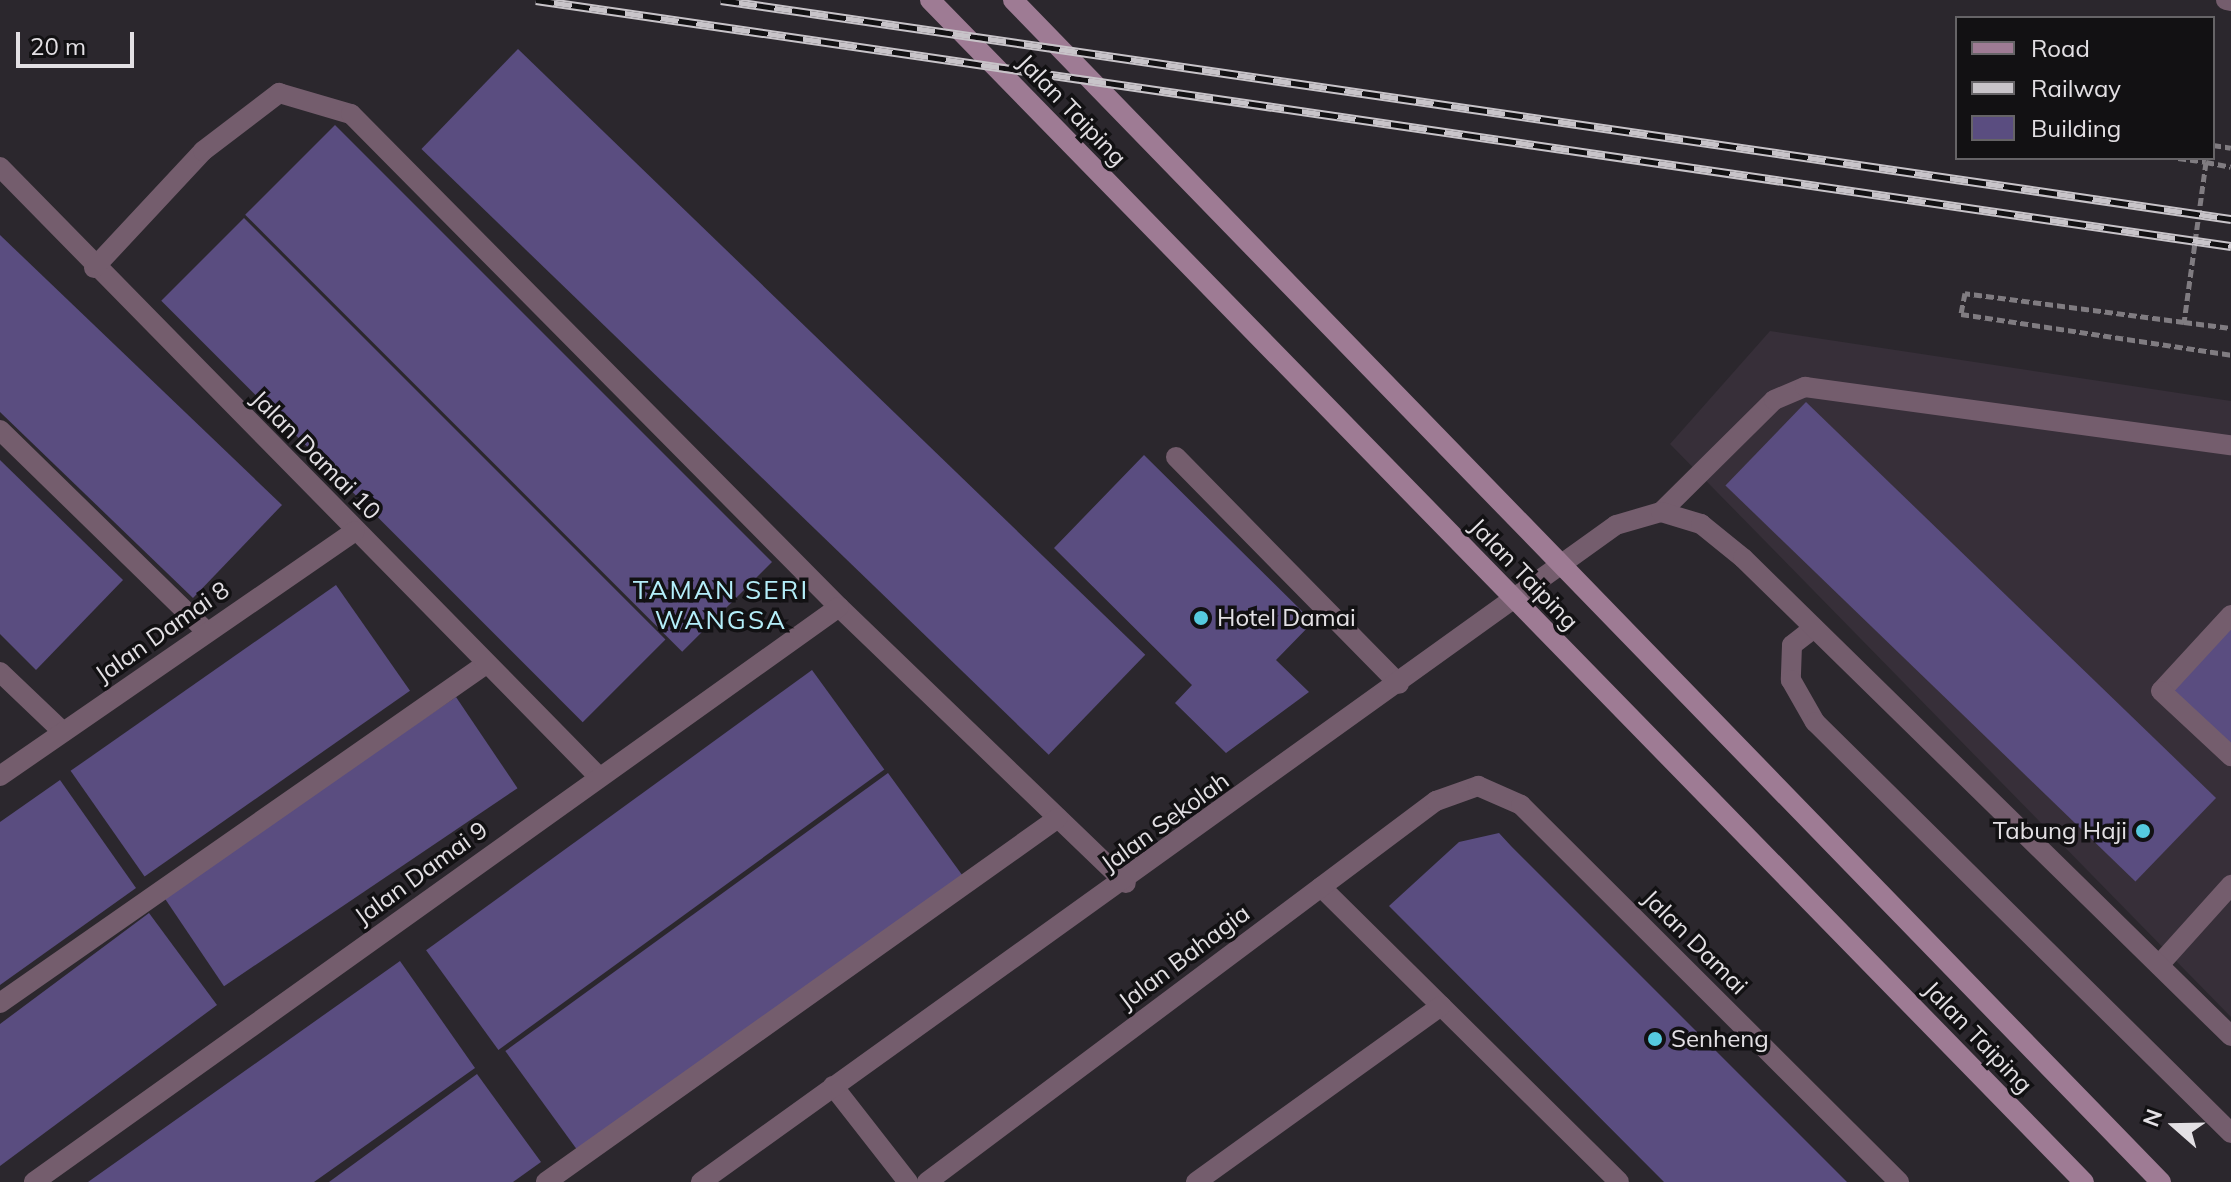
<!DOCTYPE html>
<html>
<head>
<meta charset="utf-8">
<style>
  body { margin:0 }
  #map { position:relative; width:2231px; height:1182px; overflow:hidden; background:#2b272d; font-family:Mulish,sans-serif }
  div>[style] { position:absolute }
  .built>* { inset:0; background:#372f39 }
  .building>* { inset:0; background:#5a4d80; transform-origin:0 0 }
  .path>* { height:5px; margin-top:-2.5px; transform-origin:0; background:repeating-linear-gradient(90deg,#807c81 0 8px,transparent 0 12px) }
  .service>* { height:20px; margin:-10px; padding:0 10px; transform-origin:10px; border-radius:10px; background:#745d6d }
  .minor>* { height:20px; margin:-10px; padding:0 10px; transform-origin:10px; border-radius:10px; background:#745d6d }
  .tertiary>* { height:20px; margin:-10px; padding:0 10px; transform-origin:10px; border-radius:10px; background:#745d6d }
  .secondary>* { height:20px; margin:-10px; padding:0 10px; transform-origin:10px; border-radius:10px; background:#9e7b94 }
  .rail>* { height:9px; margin-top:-4.5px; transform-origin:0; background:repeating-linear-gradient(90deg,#121113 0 18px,#c8c4c9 0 36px); box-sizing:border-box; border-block:2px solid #c8c4c9 }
  .dots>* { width:22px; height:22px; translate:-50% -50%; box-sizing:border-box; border:4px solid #121113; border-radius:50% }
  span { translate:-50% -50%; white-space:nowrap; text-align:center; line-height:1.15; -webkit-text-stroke:7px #121113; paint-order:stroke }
  .street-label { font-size:24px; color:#e3e0e4 }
  .poi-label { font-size:24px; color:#e3e0e4 }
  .left { translate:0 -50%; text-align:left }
  .right { translate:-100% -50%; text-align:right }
  .neighbourhood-label { font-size:26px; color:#b4eef9; letter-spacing:2px }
  .legend { position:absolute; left:1955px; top:16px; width:260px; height:144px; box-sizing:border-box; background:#121113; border:2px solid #666467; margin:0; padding:10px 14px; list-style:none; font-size:24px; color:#e3e0e4 }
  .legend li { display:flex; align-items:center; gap:16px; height:40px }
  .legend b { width:40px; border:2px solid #666467 }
  .north { position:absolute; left:2135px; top:1086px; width:80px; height:80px; -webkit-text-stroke:6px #121113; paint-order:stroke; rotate:290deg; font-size:22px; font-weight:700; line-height:32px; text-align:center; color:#e3e0e4 }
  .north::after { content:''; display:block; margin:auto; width:28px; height:36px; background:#e3e0e4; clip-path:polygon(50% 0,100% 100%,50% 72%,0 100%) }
  .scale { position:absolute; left:16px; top:32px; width:118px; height:36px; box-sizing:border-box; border:4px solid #e3e0e4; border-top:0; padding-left:10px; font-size:24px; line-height:28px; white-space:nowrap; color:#e3e0e4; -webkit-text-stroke:6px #121113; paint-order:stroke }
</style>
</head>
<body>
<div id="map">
  <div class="built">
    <i style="clip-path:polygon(1770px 331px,2231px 401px,2231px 1017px,1670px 444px)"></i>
  </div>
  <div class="building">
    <i style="left:518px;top:49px;width:872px;height:139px;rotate:44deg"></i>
    <i style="left:335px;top:125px;width:618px;height:127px;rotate:45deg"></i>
    <i style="left:244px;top:218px;width:596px;height:117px;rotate:45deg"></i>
    <i style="clip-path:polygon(0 235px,282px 505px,193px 598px,0 412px)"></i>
    <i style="left:1806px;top:402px;width:570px;height:116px;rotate:44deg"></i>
    <i style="clip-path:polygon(1144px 455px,1313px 622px,1276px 660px,1309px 692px,1226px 753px,1175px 703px,1192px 685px,1054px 548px)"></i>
    <i style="clip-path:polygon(0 460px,123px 580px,36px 670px,0 634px)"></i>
    <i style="left:336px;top:585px;width:129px;height:324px;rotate:55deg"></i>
    <i style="clip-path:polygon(2231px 626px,2231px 751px,2169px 693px)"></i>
    <i style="left:812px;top:670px;width:123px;height:477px;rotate:54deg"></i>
    <i style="left:456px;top:697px;width:110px;height:354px;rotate:56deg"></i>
    <i style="left:888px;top:773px;width:127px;height:473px;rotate:54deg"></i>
    <i style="clip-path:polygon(60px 780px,136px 888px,0 985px,0 822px)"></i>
    <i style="clip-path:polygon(1499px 833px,1511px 846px,1847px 1182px,1664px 1182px,1389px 906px,1459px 842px)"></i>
    <i style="clip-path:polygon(149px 913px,217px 1005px,0 1166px,0 1024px)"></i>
    <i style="clip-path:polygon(400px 961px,475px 1068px,314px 1182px,88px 1182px)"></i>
    <i style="clip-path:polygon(477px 1074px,541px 1162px,513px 1182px,329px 1182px)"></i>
  </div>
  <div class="path">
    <i style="left:2213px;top:145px;width:18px;rotate:9deg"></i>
    <i style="left:2178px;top:158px;width:28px;rotate:8deg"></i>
    <i style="left:2206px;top:162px;width:162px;rotate:97.8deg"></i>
    <i style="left:2184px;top:322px;width:221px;rotate:-172.5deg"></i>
    <i style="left:1965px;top:293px;width:21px;rotate:101deg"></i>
    <i style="left:1961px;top:314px;width:273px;rotate:8.6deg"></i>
    <i style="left:2206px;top:162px;width:25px;rotate:11deg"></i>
    <i style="left:2184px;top:322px;width:47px;rotate:7.3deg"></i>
  </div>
  <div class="service">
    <i style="left:0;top:430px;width:289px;rotate:44.3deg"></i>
    <i style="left:1176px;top:457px;width:318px;rotate:45.5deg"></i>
    <i style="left:1661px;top:512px;width:159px;rotate:-44.7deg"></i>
    <i style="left:1774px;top:400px;width:34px;rotate:-23deg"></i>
    <i style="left:1805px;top:387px;width:430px;rotate:7.8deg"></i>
    <i style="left:2231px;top:615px;width:103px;rotate:132.6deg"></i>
    <i style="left:2161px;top:691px;width:96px;rotate:42.9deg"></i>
    <i style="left:1814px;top:628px;width:28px;rotate:142deg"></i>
    <i style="left:1792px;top:645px;width:35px;rotate:92deg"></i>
    <i style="left:1791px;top:680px;width:48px;rotate:60.3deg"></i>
    <i style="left:1815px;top:722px;width:585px;rotate:44.65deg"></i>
    <i style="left:1321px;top:887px;width:419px;rotate:44.7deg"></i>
    <i style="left:0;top:1003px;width:593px;rotate:-34.9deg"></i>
    <i style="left:1196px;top:1182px;width:302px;rotate:-35.7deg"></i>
  </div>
  <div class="minor">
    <i style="left:2226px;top:0;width:5px;rotate:11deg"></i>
    <i style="left:0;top:167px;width:855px;rotate:45.52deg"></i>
    <i style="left:94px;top:268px;width:160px;rotate:-47deg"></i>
    <i style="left:203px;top:151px;width:96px;rotate:-37.3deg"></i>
    <i style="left:279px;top:93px;width:75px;rotate:16.3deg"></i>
    <i style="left:351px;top:114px;width:694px;rotate:45.29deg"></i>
    <i style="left:839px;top:607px;width:398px;rotate:43.9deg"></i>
    <i style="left:0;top:672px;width:87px;rotate:43.6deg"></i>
    <i style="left:0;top:776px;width:431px;rotate:-34.6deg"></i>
    <i style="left:833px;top:1086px;width:122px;rotate:52deg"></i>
    <i style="left:34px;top:1182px;width:989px;rotate:-35.54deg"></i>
    <i style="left:546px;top:1182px;width:628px;rotate:-35.41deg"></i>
    <i style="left:927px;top:1182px;width:636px;rotate:-36.82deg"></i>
    <i style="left:1436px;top:801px;width:45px;rotate:-19.7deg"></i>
    <i style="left:1478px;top:786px;width:47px;rotate:23.8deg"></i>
    <i style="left:1521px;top:805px;width:534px;rotate:44.92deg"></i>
  </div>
  <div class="tertiary">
    <i style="left:2159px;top:965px;width:108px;rotate:-48deg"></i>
    <i style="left:701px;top:1182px;width:1126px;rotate:-35.68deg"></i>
    <i style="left:1616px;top:525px;width:47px;rotate:-16.1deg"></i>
    <i style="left:1661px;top:512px;width:42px;rotate:16.7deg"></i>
    <i style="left:1701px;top:524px;width:54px;rotate:39deg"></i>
    <i style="left:1743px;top:558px;width:683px;rotate:44.41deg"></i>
  </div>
  <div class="secondary">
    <i style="left:930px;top:0;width:1652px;rotate:45.69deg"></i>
    <i style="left:1013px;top:0;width:1648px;rotate:45.84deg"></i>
  </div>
  <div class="rail">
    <i style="left:536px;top:0;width:1713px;rotate:8.26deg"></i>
    <i style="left:721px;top:0;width:1526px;rotate:8.25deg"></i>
  </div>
  <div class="dots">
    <i style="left:1201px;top:618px;background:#55cadf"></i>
    <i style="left:2143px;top:831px;background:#55cadf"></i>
    <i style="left:1655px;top:1039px;background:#55cadf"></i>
  </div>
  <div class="street-label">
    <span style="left:1072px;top:110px;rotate:46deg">Jalan Taiping</span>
    <span style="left:316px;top:455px;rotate:45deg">Jalan Damai 10</span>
    <span style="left:1524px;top:574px;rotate:46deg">Jalan Taiping</span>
    <span style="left:162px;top:632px;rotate:-35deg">Jalan Damai 8</span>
    <span style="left:1165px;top:822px;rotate:-36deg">Jalan Sekolah</span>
    <span style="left:421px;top:873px;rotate:-36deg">Jalan Damai 9</span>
    <span style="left:1695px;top:942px;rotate:45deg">Jalan Damai</span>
    <span style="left:1184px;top:957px;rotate:-37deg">Jalan Bahagia</span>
    <span style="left:1978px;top:1037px;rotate:46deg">Jalan Taiping</span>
  </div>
  <div class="poi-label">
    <span class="left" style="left:1217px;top:618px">Hotel Damai</span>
    <span class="right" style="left:2127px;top:831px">Tabung Haji</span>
    <span class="left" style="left:1671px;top:1039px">Senheng</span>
  </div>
  <div class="neighbourhood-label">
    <span style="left:721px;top:605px">TAMAN SERI<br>WANGSA</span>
  </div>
  <ul class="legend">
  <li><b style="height:10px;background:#9e7b94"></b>Road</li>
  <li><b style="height:10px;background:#c8c4c9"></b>Railway</li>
  <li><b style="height:22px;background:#5a4d80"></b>Building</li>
  </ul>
  <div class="north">N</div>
  <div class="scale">20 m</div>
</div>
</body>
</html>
